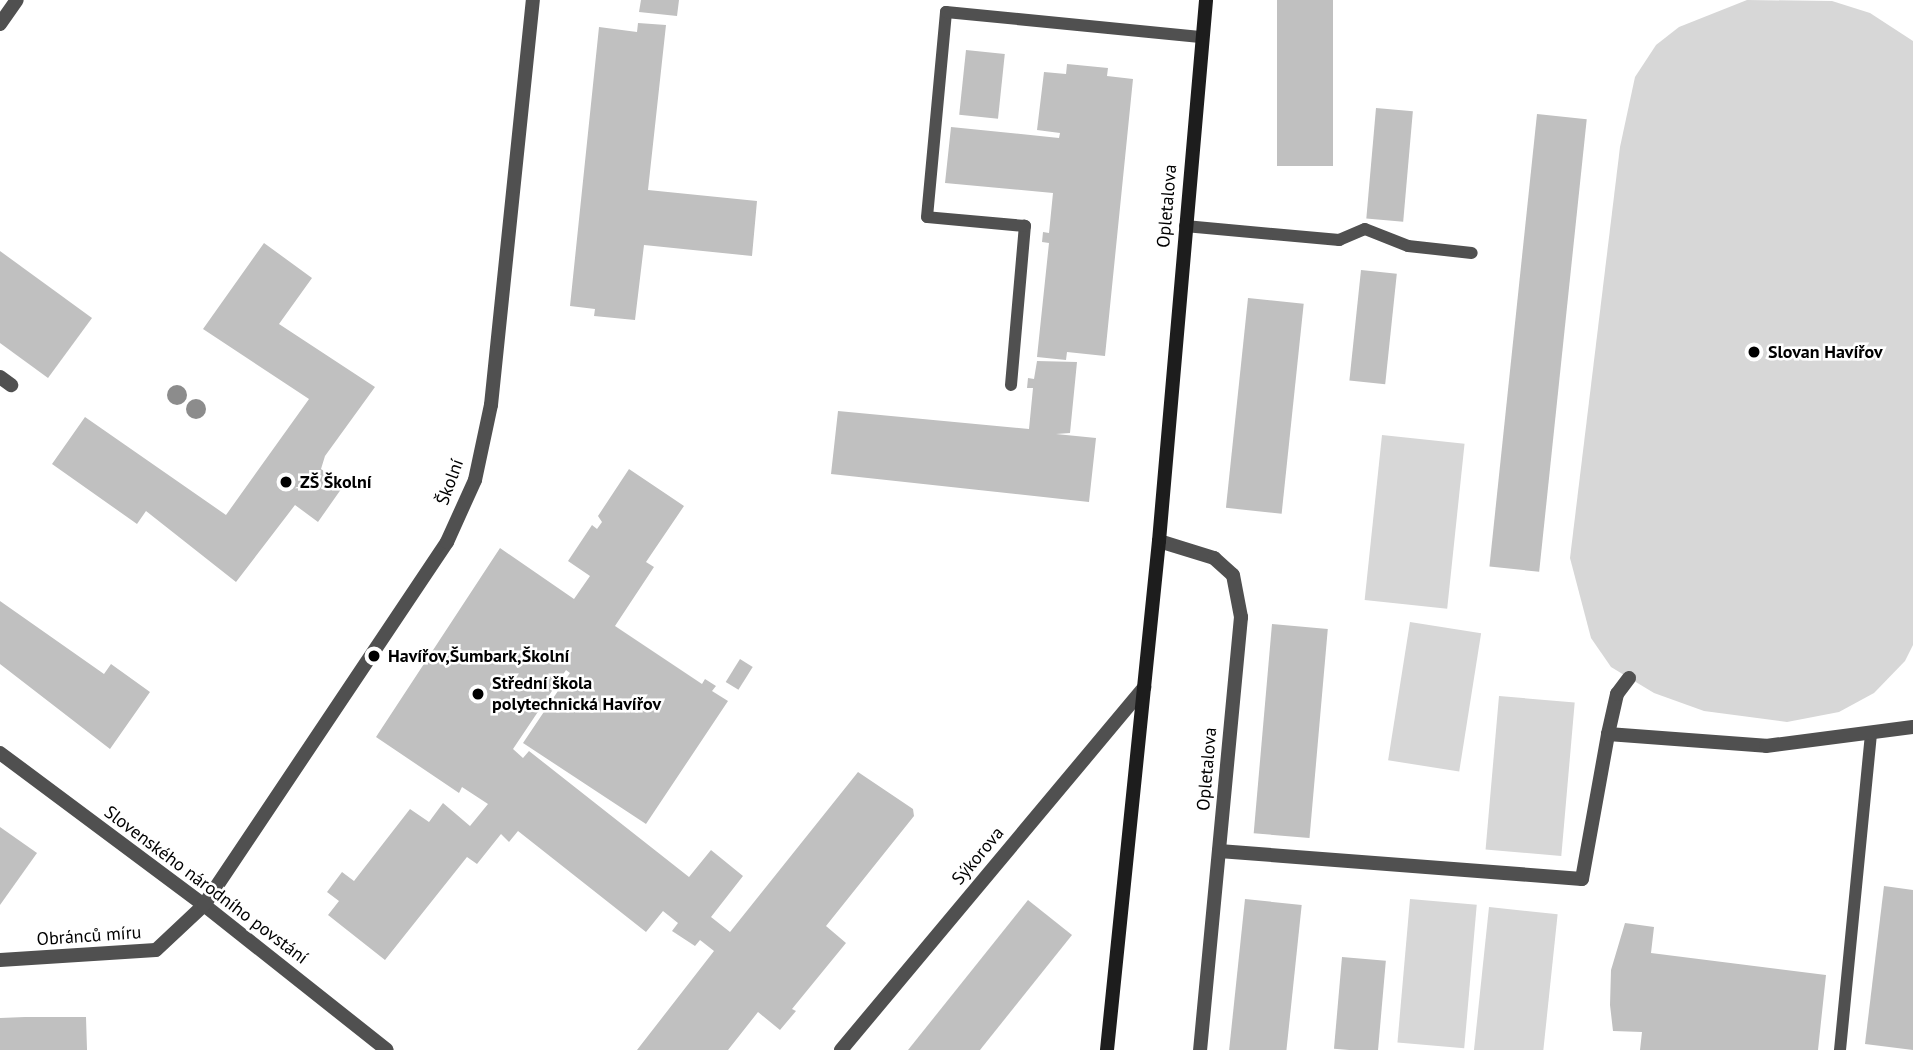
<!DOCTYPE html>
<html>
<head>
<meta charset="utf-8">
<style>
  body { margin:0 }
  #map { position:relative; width:1913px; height:1050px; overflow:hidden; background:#fff; font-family:"PT Sans",sans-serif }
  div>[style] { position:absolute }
  .green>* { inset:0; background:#d7d7d7; transform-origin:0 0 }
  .building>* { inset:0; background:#c0c0c0; transform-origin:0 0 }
  .lane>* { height:12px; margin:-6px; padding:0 6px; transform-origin:6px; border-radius:6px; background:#505050 }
  .street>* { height:14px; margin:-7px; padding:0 7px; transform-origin:7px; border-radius:7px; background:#505050 }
  .secondary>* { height:14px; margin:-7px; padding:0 7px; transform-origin:7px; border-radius:7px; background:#1d1d1d }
  .trees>* { width:20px; height:20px; margin:-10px; border-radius:50%; background:#8c8c8c }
  .dots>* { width:19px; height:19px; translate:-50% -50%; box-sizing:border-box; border:4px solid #fff; border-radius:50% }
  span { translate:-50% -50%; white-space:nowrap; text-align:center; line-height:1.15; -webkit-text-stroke:5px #fff; paint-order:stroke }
  .street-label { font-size:18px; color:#000 }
  .poi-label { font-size:18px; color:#000; font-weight:700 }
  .left { translate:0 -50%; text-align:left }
</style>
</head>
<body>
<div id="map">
  <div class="green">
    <i style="clip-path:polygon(1747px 0,1832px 1px,1870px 13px,1913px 41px,1913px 645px,1905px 661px,1874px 693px,1839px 712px,1787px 722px,1704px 711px,1654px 693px,1611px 667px,1591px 638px,1570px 558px,1620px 147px,1635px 77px,1656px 45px,1679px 27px)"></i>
    <i style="left:1382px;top:435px;width:83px;height:166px;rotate:6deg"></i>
    <i style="left:1410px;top:622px;width:72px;height:140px;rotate:9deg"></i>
    <i style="left:1499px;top:696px;width:76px;height:154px;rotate:5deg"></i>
    <i style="left:1410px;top:899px;width:67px;height:144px;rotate:5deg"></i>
    <i style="left:1489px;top:907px;width:69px;height:144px;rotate:6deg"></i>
  </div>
  <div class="building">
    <i style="clip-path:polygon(641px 0,679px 0,677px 16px,639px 12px)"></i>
    <i style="left:1277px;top:0;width:56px;height:166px"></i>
    <i style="clip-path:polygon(638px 23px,666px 25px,648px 190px,757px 201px,752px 256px,644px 245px,635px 320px,594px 316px,595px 309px,570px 306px,599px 27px,637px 32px)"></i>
    <i style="left:966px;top:50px;width:39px;height:65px;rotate:6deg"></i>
    <i style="clip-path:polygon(1067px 64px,1108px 68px,1107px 76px,1133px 79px,1105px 356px,1067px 352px,1066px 360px,1037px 357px,1049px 243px,1042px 242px,1043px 232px,1049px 233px,1053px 193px,945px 183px,951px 127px,1059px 138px,1060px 133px,1037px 130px,1044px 72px,1066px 74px)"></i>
    <i style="left:1376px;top:108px;width:37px;height:111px;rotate:5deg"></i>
    <i style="left:1537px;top:114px;width:50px;height:455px;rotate:6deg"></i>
    <i style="clip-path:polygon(264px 243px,312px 278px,279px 324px,375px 387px,325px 456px,321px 469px,344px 485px,318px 522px,295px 505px,236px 582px,146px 511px,137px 524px,52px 464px,85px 417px,226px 515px,309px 399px,203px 329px)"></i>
    <i style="clip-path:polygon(0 251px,92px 318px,48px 378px,0 343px)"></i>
    <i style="left:1361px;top:270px;width:36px;height:111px;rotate:6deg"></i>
    <i style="left:1248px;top:298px;width:56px;height:211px;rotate:6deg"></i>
    <i style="clip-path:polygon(1037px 361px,1077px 362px,1070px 433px,1056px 434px,1096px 438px,1089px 502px,831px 474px,838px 411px,1029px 429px,1033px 388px,1027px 388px,1028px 378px,1034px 379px)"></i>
    <i style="clip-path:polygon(629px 469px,684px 506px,646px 562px,654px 567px,615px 626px,702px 684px,705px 679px,716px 686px,712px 691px,728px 701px,646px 824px,523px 743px,570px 673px,566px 670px,513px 749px,523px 758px,529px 751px,689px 877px,711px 850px,743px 876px,711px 917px,730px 932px,858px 772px,913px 809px,914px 816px,826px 926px,846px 943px,792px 1009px,796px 1011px,780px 1030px,758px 1012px,728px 1050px,637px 1050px,714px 951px,700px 940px,695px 946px,672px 931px,678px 923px,663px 911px,646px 932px,518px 831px,509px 842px,501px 834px,477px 864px,467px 857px,385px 960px,328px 915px,339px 901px,327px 892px,342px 872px,354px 881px,410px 809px,429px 822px,443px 803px,470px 826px,488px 804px,462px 787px,459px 793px,376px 737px,500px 548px,574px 599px,590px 576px,568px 561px,592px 525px,597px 529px,602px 522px,598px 516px)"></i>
    <i style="clip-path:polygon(0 601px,104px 674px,111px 664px,150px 692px,110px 749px,0 664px)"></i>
    <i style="left:1272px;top:624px;width:56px;height:210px;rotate:5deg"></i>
    <i style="left:740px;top:659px;width:15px;height:27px;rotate:32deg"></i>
    <i style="clip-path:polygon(0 827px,37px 853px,0 905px)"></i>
    <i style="clip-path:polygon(1884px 886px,1913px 890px,1913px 1050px,1865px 1044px)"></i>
    <i style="left:1245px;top:899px;width:57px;height:152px;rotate:6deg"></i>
    <i style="clip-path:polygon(1028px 900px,1072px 935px,980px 1050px,908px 1050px)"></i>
    <i style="clip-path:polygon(1625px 923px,1654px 927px,1651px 953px,1826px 975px,1818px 1050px,1640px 1050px,1642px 1032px,1613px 1031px,1610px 1005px,1611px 970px)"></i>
    <i style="left:1342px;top:957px;width:44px;height:92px;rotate:5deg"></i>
    <i style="clip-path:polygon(25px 1017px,86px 1017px,87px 1050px,0 1050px,0 1018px)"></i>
  </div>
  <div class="lane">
    <i style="left:1185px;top:226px;width:155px;rotate:5.2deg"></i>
    <i style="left:1339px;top:240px;width:28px;rotate:-23deg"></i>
    <i style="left:1365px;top:229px;width:46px;rotate:21.6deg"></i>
    <i style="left:1408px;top:246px;width:64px;rotate:6.2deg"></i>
    <i style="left:1011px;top:385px;width:160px;rotate:-85deg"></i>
    <i style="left:1025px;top:226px;width:98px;rotate:-174.8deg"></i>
    <i style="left:927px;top:217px;width:206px;rotate:-84.7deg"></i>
    <i style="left:946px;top:12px;width:258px;rotate:5.6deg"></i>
    <i style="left:1840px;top:1050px;width:319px;rotate:-84.4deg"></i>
  </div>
  <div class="street">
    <i style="left:0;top:24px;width:29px;rotate:-55deg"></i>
    <i style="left:0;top:377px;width:14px;rotate:36deg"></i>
    <i style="left:1159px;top:541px;width:58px;rotate:17.2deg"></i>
    <i style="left:1214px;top:558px;width:25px;rotate:42deg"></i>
    <i style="left:1233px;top:575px;width:43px;rotate:79.2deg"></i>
    <i style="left:1241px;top:617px;width:435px;rotate:95.4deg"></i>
    <i style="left:1608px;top:734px;width:41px;rotate:-77.3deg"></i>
    <i style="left:1617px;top:694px;width:20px;rotate:-53deg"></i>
    <i style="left:0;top:753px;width:254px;rotate:36.7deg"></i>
    <i style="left:204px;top:905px;width:233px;rotate:38.4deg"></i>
    <i style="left:1219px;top:851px;width:364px;rotate:4.4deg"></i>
    <i style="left:1582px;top:879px;width:147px;rotate:-79.8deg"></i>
    <i style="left:1608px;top:734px;width:158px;rotate:4.3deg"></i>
    <i style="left:1766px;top:746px;width:148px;rotate:-7.4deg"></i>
    <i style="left:0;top:960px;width:156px;rotate:-3.7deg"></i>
    <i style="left:156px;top:950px;width:66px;rotate:-43.2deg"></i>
    <i style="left:204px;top:905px;width:437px;rotate:-56.2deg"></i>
    <i style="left:447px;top:542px;width:68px;rotate:-65.7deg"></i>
    <i style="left:475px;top:480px;width:77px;rotate:-78deg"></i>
    <i style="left:491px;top:405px;width:407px;rotate:-84.1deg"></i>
    <i style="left:841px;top:1050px;width:473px;rotate:-50.1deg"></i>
  </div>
  <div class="secondary">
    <i style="left:1107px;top:1050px;width:512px;rotate:-84.17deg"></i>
    <i style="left:1159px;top:541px;width:543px;rotate:-85.03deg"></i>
  </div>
  <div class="trees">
    <i style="left:177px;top:395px"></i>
    <i style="left:196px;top:409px"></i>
  </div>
  <div class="dots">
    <i style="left:1754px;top:352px;background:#000"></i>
    <i style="left:286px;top:482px;background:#000"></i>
    <i style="left:374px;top:656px;background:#000"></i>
    <i style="left:478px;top:694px;background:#000"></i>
  </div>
  <div class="street-label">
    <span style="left:1167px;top:206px;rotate:-85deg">Opletalova</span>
    <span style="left:450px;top:482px;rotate:-70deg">Školní</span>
    <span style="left:1207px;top:769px;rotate:-85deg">Opletalova</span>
    <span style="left:978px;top:856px;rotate:-50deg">Sýkorova</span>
    <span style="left:206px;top:885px;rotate:37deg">Slovenského národního povstání</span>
    <span style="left:89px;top:936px;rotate:-4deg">Obránců míru</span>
  </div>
  <div class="poi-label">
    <span class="left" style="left:1768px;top:352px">Slovan Havířov</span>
    <span class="left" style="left:300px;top:482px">ZŠ Školní</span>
    <span class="left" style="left:388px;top:656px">Havířov,Šumbark,Školní</span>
    <span class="left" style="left:492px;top:694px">Střední škola<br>polytechnická Havířov</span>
  </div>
</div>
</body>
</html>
